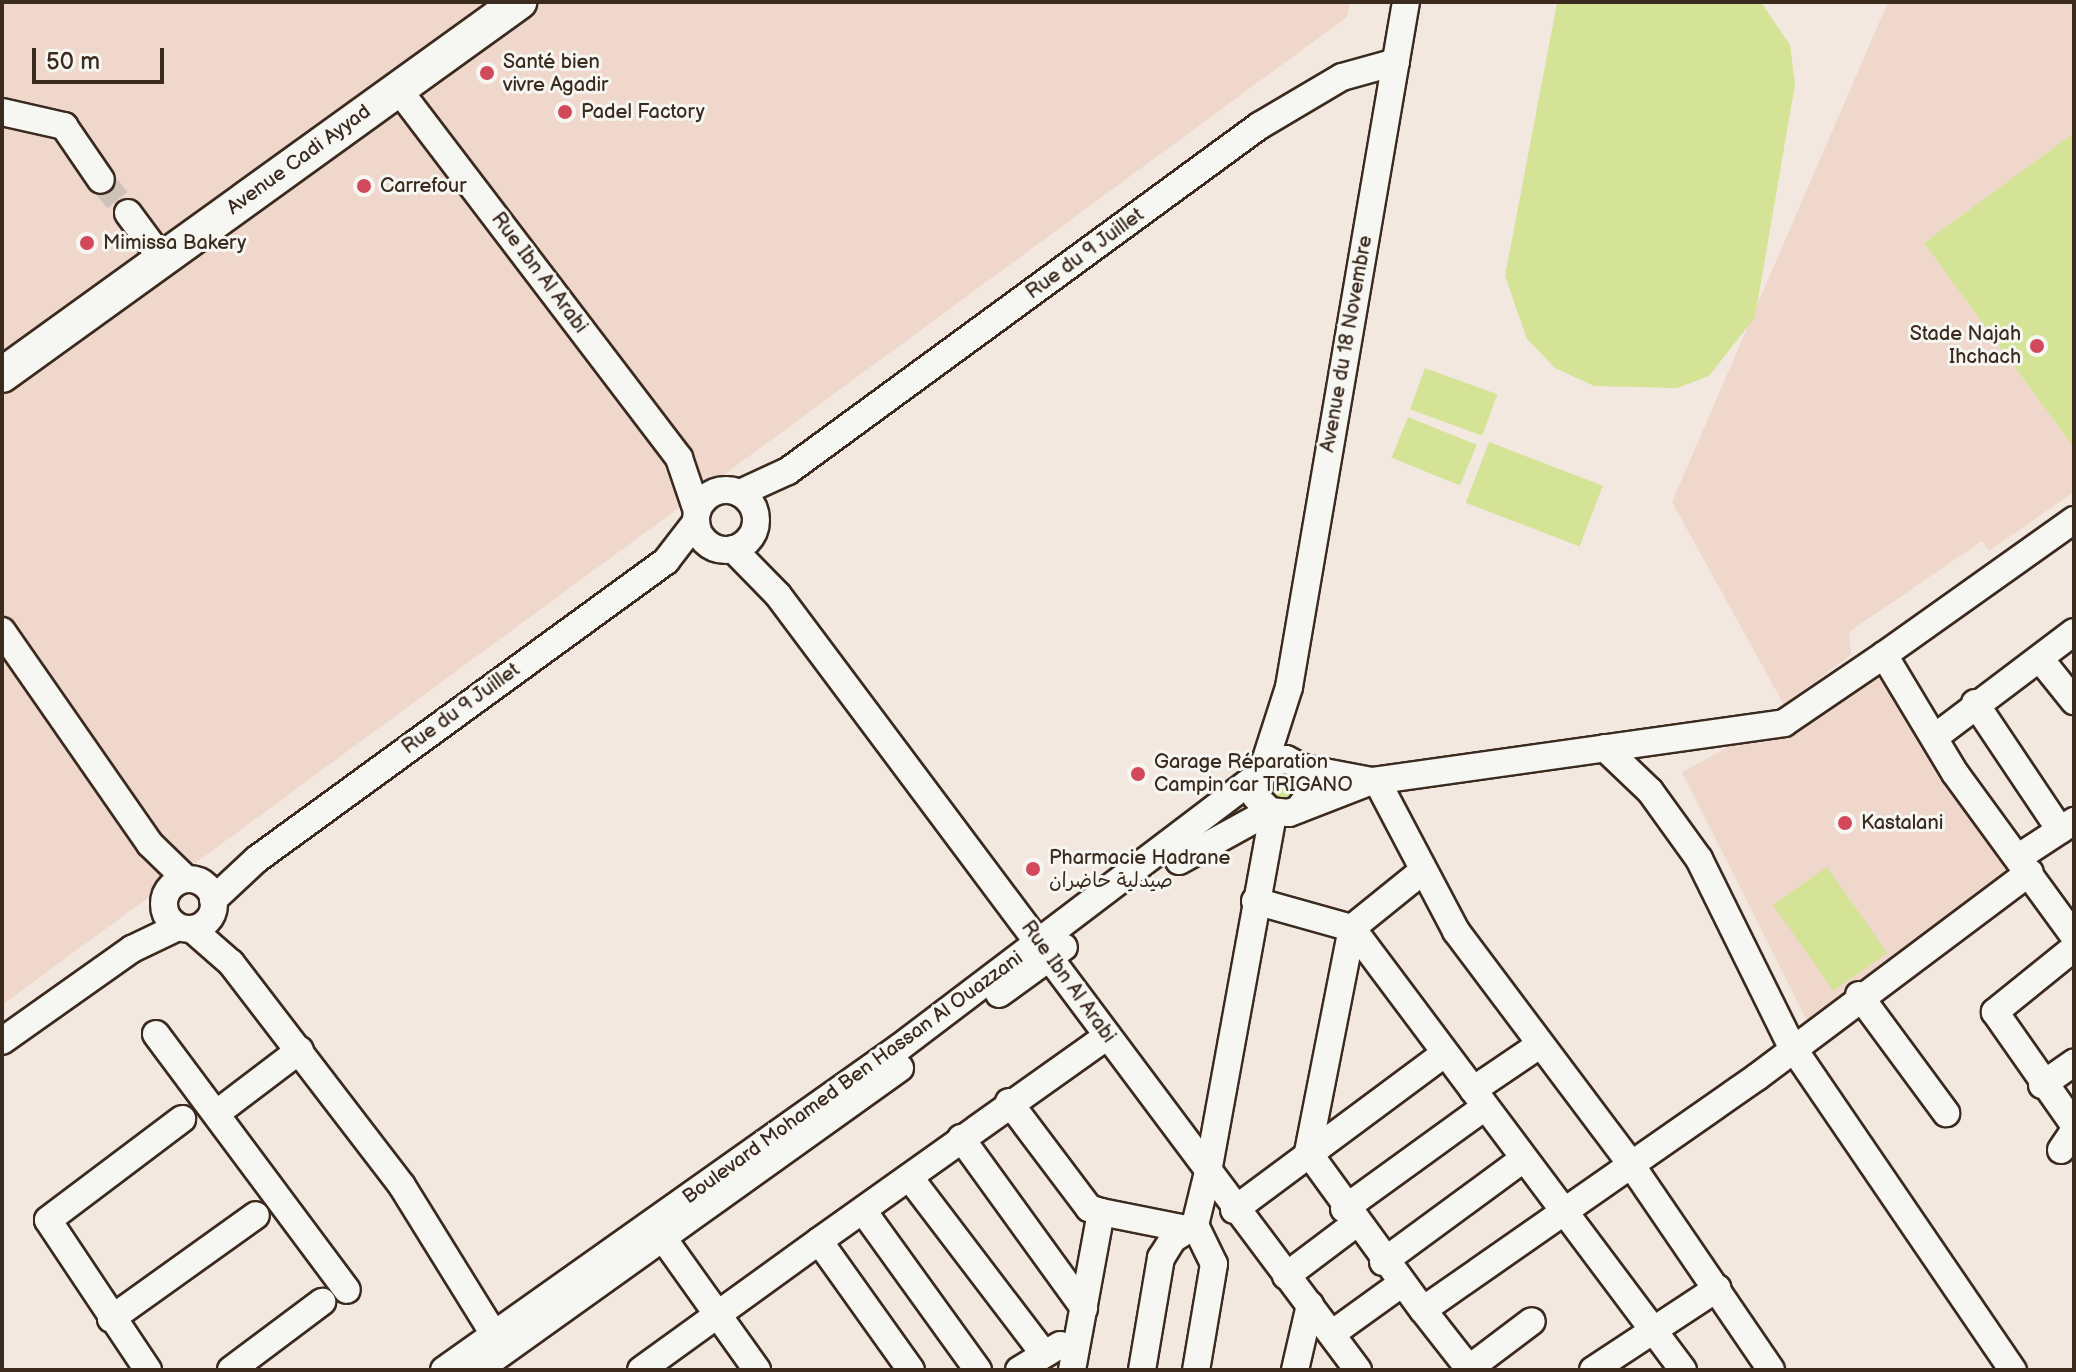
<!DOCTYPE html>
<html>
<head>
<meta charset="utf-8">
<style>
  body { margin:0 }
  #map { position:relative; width:2076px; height:1372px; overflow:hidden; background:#f3e8e0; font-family:"Balsamiq Sans","Playpen Sans Arabic",sans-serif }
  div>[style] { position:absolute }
  .built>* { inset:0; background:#efd8cb }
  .green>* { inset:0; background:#d4e396; transform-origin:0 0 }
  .round { border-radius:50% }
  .minor-tunnel>* { height:26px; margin-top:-13px; transform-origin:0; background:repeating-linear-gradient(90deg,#cec2b9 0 26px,transparent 0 39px) }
  .roads { filter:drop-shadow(2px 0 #3b2a1e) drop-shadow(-2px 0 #3b2a1e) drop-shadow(0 2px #3b2a1e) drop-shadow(0 -2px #3b2a1e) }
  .minor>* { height:26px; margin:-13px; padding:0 13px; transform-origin:13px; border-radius:13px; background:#f6f6f2 }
  .minor>.ring { margin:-13px; padding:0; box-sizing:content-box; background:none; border:26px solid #f6f6f2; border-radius:50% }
  .major>* { height:34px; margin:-17px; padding:0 17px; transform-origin:17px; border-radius:17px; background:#f6f6f2 }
  .dots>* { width:22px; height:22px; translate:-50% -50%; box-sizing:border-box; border:4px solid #f6f6f2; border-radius:50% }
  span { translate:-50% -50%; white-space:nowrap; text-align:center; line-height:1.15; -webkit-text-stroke:6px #f6f6f2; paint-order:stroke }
  .poi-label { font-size:20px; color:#3b2a1e }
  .left { translate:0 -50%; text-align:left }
  .right { translate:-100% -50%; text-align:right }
  .street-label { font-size:20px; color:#3b2a1e }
  .frame { position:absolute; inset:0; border:4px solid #3b2a1e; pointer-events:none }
  .scale { position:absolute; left:32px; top:48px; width:132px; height:36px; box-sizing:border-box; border:4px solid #3b2a1e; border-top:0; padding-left:10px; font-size:24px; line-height:28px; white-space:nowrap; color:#3b2a1e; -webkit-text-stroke:6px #f6f6f2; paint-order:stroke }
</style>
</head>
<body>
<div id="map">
  <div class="built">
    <i style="clip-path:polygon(2px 2px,1350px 2px,1347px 17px,2px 1005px)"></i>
    <i style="clip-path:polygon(1888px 2px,2074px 2px,2074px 133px,1924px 243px,2074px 448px,2074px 492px,1989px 551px,1982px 541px,1849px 632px,1851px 655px,1784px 705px,1672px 502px)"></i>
    <i style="clip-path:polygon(1873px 669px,2018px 875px,1809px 1025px,1682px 772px,1754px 733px,1760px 744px)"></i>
  </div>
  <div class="green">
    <i style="clip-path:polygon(1761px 2px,1790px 45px,1795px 84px,1755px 317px,1709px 376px,1677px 388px,1594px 386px,1555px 368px,1527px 339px,1505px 276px,1557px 3px)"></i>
    <i style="clip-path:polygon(2074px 133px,2074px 448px,1924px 243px)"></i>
    <i style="left:1425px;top:368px;width:77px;height:44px;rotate:20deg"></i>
    <i style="left:1408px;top:417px;width:74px;height:44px;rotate:22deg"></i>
    <i style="left:1489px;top:442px;width:122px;height:65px;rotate:21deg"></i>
    <i class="round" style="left:1272px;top:771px;width:28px;height:28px"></i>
    <i style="left:1827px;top:867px;width:105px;height:66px;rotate:55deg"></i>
  </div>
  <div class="minor-tunnel">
    <i style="left:101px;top:180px;width:43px;rotate:50.7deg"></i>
  </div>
  <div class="roads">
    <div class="minor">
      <i style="left:398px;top:89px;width:464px;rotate:52.7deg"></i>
      <i style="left:679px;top:458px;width:56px;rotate:71.2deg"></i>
      <i style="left:2px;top:112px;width:64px;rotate:12.7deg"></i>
      <i style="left:64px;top:126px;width:65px;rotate:55.6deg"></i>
      <i style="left:128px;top:213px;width:57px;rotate:53.5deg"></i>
      <i class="ring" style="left:696px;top:490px;width:34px;height:34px"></i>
      <i style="left:740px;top:493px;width:53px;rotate:-24.6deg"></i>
      <i style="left:788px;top:471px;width:584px;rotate:-36.22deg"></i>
      <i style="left:1259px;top:126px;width:96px;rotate:-30.6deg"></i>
      <i style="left:1342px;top:77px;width:56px;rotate:-15.5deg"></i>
      <i style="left:733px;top:549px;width:64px;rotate:45.6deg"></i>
      <i style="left:778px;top:595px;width:968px;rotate:53.19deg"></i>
      <i style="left:2px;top:631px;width:259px;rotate:55.2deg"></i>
      <i style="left:150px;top:844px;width:50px;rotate:44.2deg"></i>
      <i style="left:1884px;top:655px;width:233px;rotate:-35.4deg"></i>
      <i style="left:2041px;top:660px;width:53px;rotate:51.2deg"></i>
      <i style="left:1975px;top:703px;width:153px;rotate:56.2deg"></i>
      <i style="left:1935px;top:737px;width:174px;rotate:-37.1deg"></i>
      <i style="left:1605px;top:748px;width:62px;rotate:43.7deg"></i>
      <i style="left:1650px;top:791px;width:84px;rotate:54.2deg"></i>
      <i style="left:1699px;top:859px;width:208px;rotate:63.7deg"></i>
      <i style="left:1791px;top:1045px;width:394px;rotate:55.7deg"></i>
      <i style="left:1264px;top:765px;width:82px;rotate:-72.2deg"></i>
      <i style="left:1289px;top:687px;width:695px;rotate:-80.31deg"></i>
      <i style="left:1303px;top:768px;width:70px;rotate:10.7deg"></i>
      <i style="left:1377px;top:781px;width:170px;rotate:62.2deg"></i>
      <i style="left:1456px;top:931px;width:290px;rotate:53.1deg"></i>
      <i style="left:1630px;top:1163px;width:250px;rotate:55.7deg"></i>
      <i style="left:1299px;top:809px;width:18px;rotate:-56deg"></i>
      <i style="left:1309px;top:794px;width:27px;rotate:-103deg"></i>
      <i style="left:1303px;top:768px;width:19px;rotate:-152deg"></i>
      <i style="left:1286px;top:759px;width:23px;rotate:165deg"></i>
      <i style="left:1264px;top:765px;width:33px;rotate:104deg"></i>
      <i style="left:1256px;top:797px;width:20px;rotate:45deg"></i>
      <i style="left:1270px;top:811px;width:19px;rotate:6deg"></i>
      <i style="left:1289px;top:813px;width:89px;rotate:-21.1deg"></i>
      <i style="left:1372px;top:781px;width:416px;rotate:-8deg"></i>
      <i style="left:1784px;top:723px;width:121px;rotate:-34.2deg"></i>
      <i style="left:1884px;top:655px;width:138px;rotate:59deg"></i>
      <i style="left:1955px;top:773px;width:202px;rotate:53.9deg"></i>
      <i style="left:2019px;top:857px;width:66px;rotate:-33.2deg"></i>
      <i style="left:1179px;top:861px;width:104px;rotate:-28.8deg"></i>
      <i style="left:1420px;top:873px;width:87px;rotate:141deg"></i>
      <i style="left:1352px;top:928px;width:228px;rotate:101.1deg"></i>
      <i style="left:1308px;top:1152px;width:195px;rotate:54deg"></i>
      <i style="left:1423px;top:1310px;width:407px;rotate:-34.9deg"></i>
      <i style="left:1757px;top:1077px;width:341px;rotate:-36.9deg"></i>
      <i class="ring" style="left:164px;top:879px;width:24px;height:24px"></i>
      <i style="left:213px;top:900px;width:60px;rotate:-43deg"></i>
      <i style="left:257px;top:859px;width:506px;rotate:-36.08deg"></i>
      <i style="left:666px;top:561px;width:49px;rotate:-52.4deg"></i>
      <i style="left:1255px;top:901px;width:101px;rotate:15.6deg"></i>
      <i style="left:1352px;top:928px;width:552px;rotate:53.17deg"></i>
      <i style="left:192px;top:929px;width:52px;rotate:41.1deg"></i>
      <i style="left:231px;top:963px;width:281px;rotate:52.5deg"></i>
      <i style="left:402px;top:1186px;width:192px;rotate:58.2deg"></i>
      <i style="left:2074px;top:948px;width:102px;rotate:141deg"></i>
      <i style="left:1995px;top:1012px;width:138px;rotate:55deg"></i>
      <i style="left:999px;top:994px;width:80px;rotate:-35.9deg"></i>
      <i style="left:1859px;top:995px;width:147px;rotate:53.6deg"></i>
      <i style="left:156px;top:1034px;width:319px;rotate:53.3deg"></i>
      <i style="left:2px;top:1041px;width:159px;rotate:-35.3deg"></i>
      <i style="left:132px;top:949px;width:51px;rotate:-25.6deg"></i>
      <i style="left:2042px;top:1085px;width:39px;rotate:-35deg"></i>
      <i style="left:1473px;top:1090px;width:78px;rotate:-34.1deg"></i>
      <i style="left:1009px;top:1102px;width:133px;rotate:53deg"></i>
      <i style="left:1089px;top:1208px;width:13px;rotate:18deg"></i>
      <i style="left:1101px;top:1212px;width:161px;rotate:100.4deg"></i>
      <i style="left:217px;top:1113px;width:104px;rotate:-37.2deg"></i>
      <i style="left:961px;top:1138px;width:210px;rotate:54.1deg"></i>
      <i style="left:2061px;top:1150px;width:23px;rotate:-56deg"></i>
      <i style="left:910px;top:1178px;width:221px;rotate:52.7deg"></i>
      <i style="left:1344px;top:1209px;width:174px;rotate:-35.9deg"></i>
      <i style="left:1234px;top:1210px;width:262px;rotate:-36.6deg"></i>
      <i style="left:864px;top:1212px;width:195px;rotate:54.2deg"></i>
      <i style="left:1101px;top:1212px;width:87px;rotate:11.3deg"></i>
      <i style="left:1195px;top:1225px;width:43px;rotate:64deg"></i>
      <i style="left:1214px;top:1264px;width:108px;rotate:99.6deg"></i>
      <i style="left:663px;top:1238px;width:162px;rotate:54.5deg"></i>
      <i style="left:1383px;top:1262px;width:174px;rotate:-36.3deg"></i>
      <i style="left:1286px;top:1276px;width:86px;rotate:-37deg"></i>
      <i style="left:1423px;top:1310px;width:76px;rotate:51.9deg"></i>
      <i style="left:111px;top:1319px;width:178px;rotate:-35.6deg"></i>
      <i style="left:1333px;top:1333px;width:84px;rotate:-35.8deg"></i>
      <i style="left:148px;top:1370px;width:180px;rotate:-123.7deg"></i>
      <i style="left:48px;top:1220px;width:168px;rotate:-37deg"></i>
      <i style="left:231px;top:1370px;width:114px;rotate:-36.8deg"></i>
      <i style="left:444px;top:1370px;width:559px;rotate:-35.31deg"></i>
      <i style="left:900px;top:1047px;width:447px;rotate:-37.2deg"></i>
      <i style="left:478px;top:1370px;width:519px;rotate:-35.59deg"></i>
      <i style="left:641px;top:1370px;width:220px;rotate:-35.9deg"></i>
      <i style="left:911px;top:1370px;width:158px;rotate:-125.5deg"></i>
      <i style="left:819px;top:1241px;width:354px;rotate:-35.4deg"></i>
      <i style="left:1019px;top:1370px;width:48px;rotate:-31.4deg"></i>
      <i style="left:1142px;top:1370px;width:114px;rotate:-80.4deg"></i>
      <i style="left:1161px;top:1258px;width:22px;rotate:-58deg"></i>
      <i style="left:1173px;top:1239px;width:26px;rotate:-32deg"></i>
      <i style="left:1195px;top:1225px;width:55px;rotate:-76.2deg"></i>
      <i style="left:1208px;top:1172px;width:365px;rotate:-79.7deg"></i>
      <i style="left:1295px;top:1370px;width:67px;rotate:-77deg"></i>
      <i style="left:1467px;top:1370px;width:81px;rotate:-37deg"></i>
      <i style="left:1593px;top:1370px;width:149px;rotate:-33.3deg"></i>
    </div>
    <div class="major">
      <i style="left:2px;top:375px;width:638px;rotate:-35.81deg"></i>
    </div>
  </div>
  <div class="dots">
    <i style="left:487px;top:73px;background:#d1495b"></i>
    <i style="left:565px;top:112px;background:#d1495b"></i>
    <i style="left:364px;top:186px;background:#d1495b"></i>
    <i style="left:87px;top:243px;background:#d1495b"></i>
    <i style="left:2037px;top:346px;background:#d1495b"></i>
    <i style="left:1138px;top:774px;background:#d1495b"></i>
    <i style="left:1845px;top:823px;background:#d1495b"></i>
    <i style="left:1033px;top:869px;background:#d1495b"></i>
  </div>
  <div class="poi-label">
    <span class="left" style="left:503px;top:74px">Santé bien<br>vivre Agadir</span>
    <span class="left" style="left:581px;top:112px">Padel Factory</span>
    <span class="left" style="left:380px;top:186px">Carrefour</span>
    <span class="left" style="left:103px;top:243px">Mimissa Bakery</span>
    <span class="right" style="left:2021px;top:346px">Stade Najah<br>Ihchach</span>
    <span class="left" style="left:1154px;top:774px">Garage Réparation<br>Campin car TRIGANO</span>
    <span class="left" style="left:1861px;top:823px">Kastalani</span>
    <span class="left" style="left:1049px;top:870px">Pharmacie Hadrane<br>صيدلية حاضران</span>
  </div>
  <div class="street-label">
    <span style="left:299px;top:160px;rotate:-36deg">Avenue Cadi Ayyad</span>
    <span style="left:1085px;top:254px;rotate:-36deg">Rue du 9 Juillet</span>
    <span style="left:539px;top:273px;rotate:53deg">Rue Ibn Al Arabi</span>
    <span style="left:1347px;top:344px;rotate:-80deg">Avenue du 18 Novembre</span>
    <span style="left:461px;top:709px;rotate:-36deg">Rue du 9 Juillet</span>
    <span style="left:1068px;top:982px;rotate:54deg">Rue Ibn Al Arabi</span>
    <span style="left:853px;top:1078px;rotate:-36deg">Boulevard Mohamed Ben Hassan Al Ouazzani</span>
  </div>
  <div class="frame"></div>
  <div class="scale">50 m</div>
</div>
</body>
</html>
